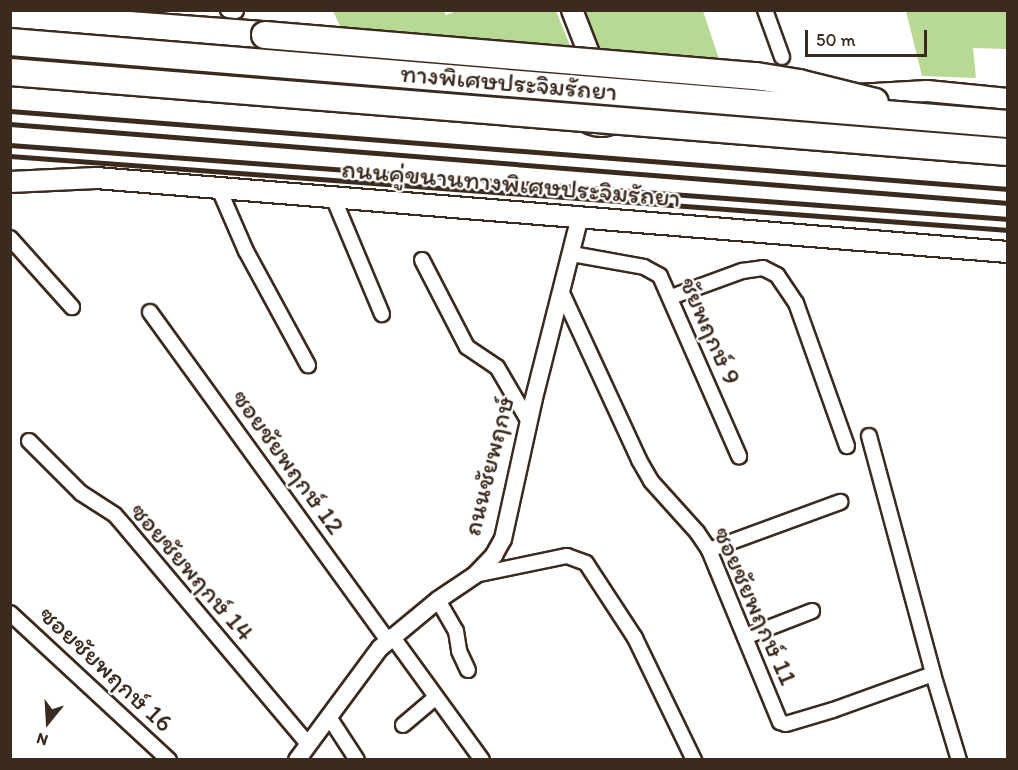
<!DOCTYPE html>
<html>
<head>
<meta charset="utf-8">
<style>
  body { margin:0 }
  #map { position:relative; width:1018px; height:770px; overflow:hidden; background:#fff; font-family:Itim,"Playpen Sans Thai",sans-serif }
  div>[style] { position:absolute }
  .green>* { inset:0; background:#b8d993 }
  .roads { filter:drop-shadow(2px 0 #3b2a1e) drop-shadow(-2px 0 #3b2a1e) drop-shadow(0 2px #3b2a1e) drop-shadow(0 -2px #3b2a1e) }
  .minor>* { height:14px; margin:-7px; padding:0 7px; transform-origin:7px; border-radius:7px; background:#fff }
  .tertiary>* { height:16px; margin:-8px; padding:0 8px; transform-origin:8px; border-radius:8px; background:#fff }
  .secondary>* { height:20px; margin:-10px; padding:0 10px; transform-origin:10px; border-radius:10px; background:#fff }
  .secondary>.ring { margin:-10px; padding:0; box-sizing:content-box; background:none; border:20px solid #fff; border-radius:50% }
  .motorway>* { height:26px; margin:-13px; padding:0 13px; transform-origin:13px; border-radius:13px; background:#fff }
  .rail>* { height:4.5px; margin:-2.25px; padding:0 2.25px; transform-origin:2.25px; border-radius:2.25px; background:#3b2a1e }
  .bridges { filter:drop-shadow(2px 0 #3b2a1e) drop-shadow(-2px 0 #3b2a1e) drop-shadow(0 2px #3b2a1e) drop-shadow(0 -2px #3b2a1e) }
  .motorway-bridge>* { height:26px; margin:-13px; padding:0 13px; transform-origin:13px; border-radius:13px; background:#fff }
  span { translate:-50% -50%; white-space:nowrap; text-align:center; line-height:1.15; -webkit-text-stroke:4.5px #fff; paint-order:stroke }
  .street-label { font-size:26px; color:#3b2a1e }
  .frame { position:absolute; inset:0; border:12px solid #3b2a1e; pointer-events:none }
  .north { position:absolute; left:18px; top:692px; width:60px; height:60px; -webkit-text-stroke:4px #fff; paint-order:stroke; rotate:198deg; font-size:16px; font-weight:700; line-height:24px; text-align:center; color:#3b2a1e }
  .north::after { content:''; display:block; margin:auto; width:21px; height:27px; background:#3b2a1e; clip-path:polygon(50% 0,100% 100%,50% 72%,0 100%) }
  .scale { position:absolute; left:805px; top:30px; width:122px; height:27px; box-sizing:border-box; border:3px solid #3b2a1e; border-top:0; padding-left:8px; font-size:18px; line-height:21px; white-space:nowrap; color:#3b2a1e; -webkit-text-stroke:4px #fff; paint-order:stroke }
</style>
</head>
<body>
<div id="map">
  <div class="green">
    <i style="clip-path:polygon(443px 10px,446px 15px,460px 10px,556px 11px,581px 72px,354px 57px,333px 11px)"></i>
    <i style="clip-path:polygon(582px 11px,703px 11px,720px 62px,718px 84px,638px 82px,625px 76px,597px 49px)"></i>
    <i style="clip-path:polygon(906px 11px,1007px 11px,1007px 49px,973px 48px,976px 78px,922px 76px)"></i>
  </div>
  <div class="roads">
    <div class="minor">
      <i style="left:228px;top:10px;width:8px;rotate:7deg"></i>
      <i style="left:765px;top:10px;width:50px;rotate:70.1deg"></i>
      <i style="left:219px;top:189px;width:68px;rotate:66.5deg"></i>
      <i style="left:246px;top:251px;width:130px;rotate:61.5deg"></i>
      <i style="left:333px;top:197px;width:127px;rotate:67.3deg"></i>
      <i style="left:10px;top:238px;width:93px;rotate:48.1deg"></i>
      <i style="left:572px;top:254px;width:73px;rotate:10.2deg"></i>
      <i style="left:644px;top:267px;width:18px;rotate:29deg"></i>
      <i style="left:660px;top:276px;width:197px;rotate:66.3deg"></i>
      <i style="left:422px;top:260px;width:98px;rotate:62.7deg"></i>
      <i style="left:467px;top:347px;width:36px;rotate:34deg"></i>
      <i style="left:497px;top:367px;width:61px;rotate:59.7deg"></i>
      <i style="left:562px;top:293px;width:184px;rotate:65.2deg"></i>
      <i style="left:639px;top:460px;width:24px;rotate:60deg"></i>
      <i style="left:651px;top:481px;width:69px;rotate:48deg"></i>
      <i style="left:697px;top:532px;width:22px;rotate:56deg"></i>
      <i style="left:709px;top:550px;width:186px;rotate:67.6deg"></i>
      <i style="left:780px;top:722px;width:6px;rotate:18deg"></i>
      <i style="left:786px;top:724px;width:49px;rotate:-16.6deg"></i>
      <i style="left:833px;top:710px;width:106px;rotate:-19.8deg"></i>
      <i style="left:933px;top:674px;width:90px;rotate:73.2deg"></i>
      <i style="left:671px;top:297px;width:76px;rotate:-20.1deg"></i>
      <i style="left:742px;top:271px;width:21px;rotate:-8deg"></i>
      <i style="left:763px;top:268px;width:16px;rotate:27deg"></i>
      <i style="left:777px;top:275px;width:34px;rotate:56deg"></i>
      <i style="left:796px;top:303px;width:152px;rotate:70.4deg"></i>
      <i style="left:150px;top:312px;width:405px;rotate:54.1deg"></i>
      <i style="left:869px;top:436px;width:246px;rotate:74.9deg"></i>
      <i style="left:29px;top:441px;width:74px;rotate:45deg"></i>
      <i style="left:81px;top:493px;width:40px;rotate:32.9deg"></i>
      <i style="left:115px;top:515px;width:18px;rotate:49deg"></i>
      <i style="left:127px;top:529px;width:282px;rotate:49.9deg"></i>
      <i style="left:709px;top:550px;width:140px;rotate:-20.1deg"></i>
      <i style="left:475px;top:575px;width:94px;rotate:-11.7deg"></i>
      <i style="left:567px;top:556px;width:20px;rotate:20deg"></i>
      <i style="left:586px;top:563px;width:90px;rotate:56.8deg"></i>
      <i style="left:635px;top:638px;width:136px;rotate:64.2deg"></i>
      <i style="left:438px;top:600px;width:36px;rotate:60deg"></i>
      <i style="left:456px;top:631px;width:20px;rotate:81deg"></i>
      <i style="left:459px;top:651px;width:21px;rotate:65deg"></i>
      <i style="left:10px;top:613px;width:217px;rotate:42.8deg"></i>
      <i style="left:392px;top:636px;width:153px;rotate:54deg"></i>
      <i style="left:745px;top:637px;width:72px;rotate:-21.2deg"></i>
      <i style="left:329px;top:717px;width:51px;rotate:56.9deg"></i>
      <i style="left:403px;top:725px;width:42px;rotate:-40.2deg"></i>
    </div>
    <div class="tertiary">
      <i style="left:297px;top:760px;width:139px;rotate:-53.5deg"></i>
      <i style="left:380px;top:648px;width:75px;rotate:-39.6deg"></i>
      <i style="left:438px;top:600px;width:45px;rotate:-34deg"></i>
      <i style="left:475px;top:575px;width:28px;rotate:-46deg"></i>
      <i style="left:494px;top:555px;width:18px;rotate:-61deg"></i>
      <i style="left:503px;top:539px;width:140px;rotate:-77.6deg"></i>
      <i style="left:533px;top:402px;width:192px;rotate:-75.8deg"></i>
    </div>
    <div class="secondary">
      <i style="left:572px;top:10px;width:69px;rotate:68.7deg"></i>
      <i class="ring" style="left:576px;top:76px;width:30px;height:30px"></i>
      <i style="left:325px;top:85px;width:252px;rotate:4.1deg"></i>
      <i style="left:857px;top:95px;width:70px;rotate:-3.3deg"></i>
      <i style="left:927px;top:91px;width:81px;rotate:5.6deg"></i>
      <i style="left:10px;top:182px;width:86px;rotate:-2.7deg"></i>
      <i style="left:96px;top:178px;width:915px;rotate:4.64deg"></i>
    </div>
    <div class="motorway">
      <i style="left:10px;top:16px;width:256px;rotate:4.3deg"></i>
    </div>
  </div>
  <div class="rail">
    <i style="left:10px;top:111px;width:1001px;rotate:4.47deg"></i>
    <i style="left:10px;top:124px;width:1001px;rotate:4.53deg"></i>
    <i style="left:10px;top:145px;width:1001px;rotate:4.24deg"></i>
    <i style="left:10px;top:156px;width:1001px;rotate:4.24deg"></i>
  </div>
  <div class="bridges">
    <div class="motorway-bridge">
      <i style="left:265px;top:35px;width:493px;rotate:4.8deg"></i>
      <i style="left:756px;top:76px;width:44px;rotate:9.2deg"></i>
      <i style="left:799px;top:83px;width:78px;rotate:14deg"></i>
      <i style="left:10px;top:42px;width:1001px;rotate:4.7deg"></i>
      <i style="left:10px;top:72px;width:1001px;rotate:4.58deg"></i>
    </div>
  </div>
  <div class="street-label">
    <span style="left:509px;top:83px;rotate:5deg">ทางพิเศษประจิมรัถยา</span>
    <span style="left:511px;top:184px;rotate:5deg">ถนนคู่ขนานทางพิเศษประจิมรัถยา</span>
    <span style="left:710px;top:331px;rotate:66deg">ชัยพฤกษ์ 9</span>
    <span style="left:288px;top:462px;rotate:54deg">ซอยชัยพฤกษ์ 12</span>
    <span style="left:489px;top:466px;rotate:-76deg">ถนนชัยพฤกษ์</span>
    <span style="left:192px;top:572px;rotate:49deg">ซอยชัยพฤกษ์ 14</span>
    <span style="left:755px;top:606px;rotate:66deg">ซอยชัยพฤกษ์ 11</span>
    <span style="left:106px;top:669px;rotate:43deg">ซอยชัยพฤกษ์ 16</span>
  </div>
  <div class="frame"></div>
  <div class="north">N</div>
  <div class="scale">50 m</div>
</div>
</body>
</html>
